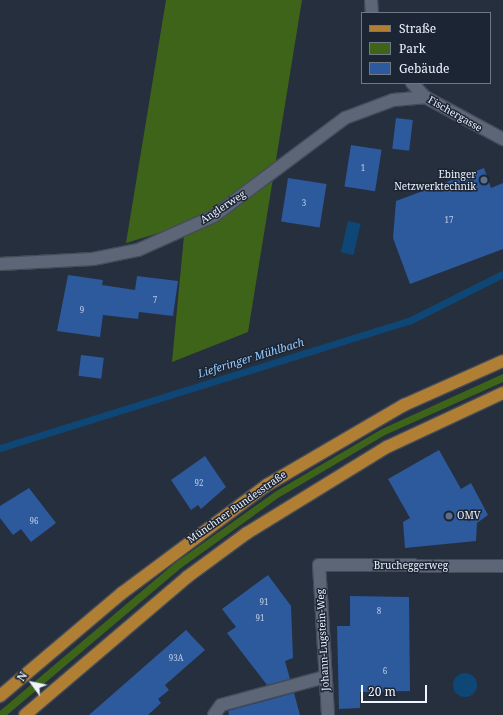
<!DOCTYPE html>
<html>
<head>
<meta charset="utf-8">
<style>
  body { margin:0 }
  #map { position:relative; width:503px; height:715px; overflow:hidden; background:#262f3d; font-family:"Noto Serif",serif }
  div>[style] { position:absolute }
  .green>* { inset:0; background:#3e641a }
  .water>* { inset:0; background:#0e4776; transform-origin:0 0 }
  .round { border-radius:50% }
  .stream>* { height:7px; margin:-3.5px; padding:0 3.5px; transform-origin:3.5px; border-radius:3.5px; background:#0e4776 }
  .building>* { inset:0; background:#2d599d; transform-origin:0 0 }
  .roads { filter:drop-shadow(1px 0 #454c59) drop-shadow(-1px 0 #454c59) drop-shadow(0 1px #454c59) drop-shadow(0 -1px #454c59) }
  .minor>* { height:12px; margin:-6px; padding:0 6px; transform-origin:6px; border-radius:6px; background:#5c6676 }
  .major>* { height:12px; margin:-6px; padding:0 6px; transform-origin:6px; border-radius:6px; background:#b17f33 }
  .dots>* { width:11px; height:11px; translate:-50% -50%; box-sizing:border-box; border:2px solid #1c2533; border-radius:50% }
  span { translate:-50% -50%; white-space:nowrap; text-align:center; line-height:1.15; -webkit-text-stroke:3px #1c2533; paint-order:stroke }
  .number-label { font-size:8px; color:#becee6 }
  .number-label span { -webkit-text-stroke-width:0 }
  .street-label { font-size:10px; color:#eff5ff }
  .poi-label { font-size:10px; color:#eff5ff }
  .right { translate:-100% -50%; text-align:right }
  .left { translate:0 -50%; text-align:left }
  .water-label { font-size:11px; color:#97cbfe; font-style:italic }
  .legend { position:absolute; left:361px; top:12px; width:130px; height:72px; box-sizing:border-box; background:#1c2533; border:1px solid #707885; margin:0; padding:5px 7px; list-style:none; font-size:12px; color:#eff5ff }
  .legend li { display:flex; align-items:center; gap:8px; height:20px }
  .legend b { width:20px; border:1px solid #707885 }
  .north { position:absolute; left:12px; top:663px; width:40px; height:40px; -webkit-text-stroke:3px #1c2533; paint-order:stroke; rotate:303deg; font-size:11px; font-weight:700; line-height:16px; text-align:center; color:#eff5ff }
  .north::after { content:''; display:block; margin:auto; width:14px; height:18px; background:#eff5ff; clip-path:polygon(50% 0,100% 100%,50% 72%,0 100%) }
  .scale { position:absolute; left:361px; top:685px; width:66px; height:18px; box-sizing:border-box; border:2px solid #eff5ff; border-top:0; padding-left:5px; font-size:12px; line-height:14px; white-space:nowrap; color:#eff5ff; -webkit-text-stroke:3px #1c2533; paint-order:stroke }
</style>
</head>
<body>
<div id="map">
  <div class="green">
    <i style="clip-path:polygon(166px 0,302px 0,248px 332px,172px 362px,185px 225px,126px 243px)"></i>
    <i style="clip-path:polygon(503px 374px,503px 382px,385px 435px,278px 498px,181px 568px,7px 715px,0 715px,0 711px,175px 563px,275px 492px,382px 429px)"></i>
  </div>
  <div class="water">
    <i style="left:348px;top:221px;width:13px;height:32px;rotate:13deg"></i>
    <i class="round" style="left:453px;top:673px;width:24px;height:24px"></i>
  </div>
  <div class="stream">
    <i style="left:0;top:448px;width:428px;rotate:-17.3deg"></i>
    <i style="left:409px;top:321px;width:105px;rotate:-26.6deg"></i>
  </div>
  <div class="building">
    <i style="left:396px;top:118px;width:17px;height:31px;rotate:7deg"></i>
    <i style="left:351px;top:145px;width:31px;height:42px;rotate:9deg"></i>
    <i style="clip-path:polygon(484px 168px,491px 188px,503px 183px,503px 249px,410px 284px,393px 238px,396px 201px)"></i>
    <i style="left:288px;top:178px;width:39px;height:44px;rotate:9deg"></i>
    <i style="clip-path:polygon(68px 275px,103px 280px,102px 285px,135px 290px,137px 276px,178px 281px,173px 316px,139px 312px,138px 319px,103px 315px,100px 337px,57px 331px)"></i>
    <i style="left:81px;top:355px;width:23px;height:21px;rotate:7deg"></i>
    <i style="clip-path:polygon(439px 450px,461px 489px,471px 483px,488px 515px,477px 523px,476px 541px,405px 548px,403px 522px,410px 518px,388px 479px)"></i>
    <i style="clip-path:polygon(205px 456px,226px 487px,201px 509px,198px 505px,191px 510px,171px 480px)"></i>
    <i style="clip-path:polygon(29px 488px,56px 523px,31px 542px,21px 529px,13px 535px,0 518px,0 506px)"></i>
    <i style="clip-path:polygon(268px 575px,291px 606px,293px 658px,285px 661px,290px 679px,267px 685px,227px 633px,236px 627px,222px 609px)"></i>
    <i style="clip-path:polygon(350px 596px,409px 597px,410px 691px,360px 692px,360px 708px,339px 709px,337px 626px,350px 626px)"></i>
    <i style="clip-path:polygon(186px 630px,205px 650px,165px 685px,169px 690px,158px 699px,161px 703px,148px 715px,89px 715px)"></i>
    <i style="clip-path:polygon(294px 693px,300px 715px,229px 715px,228px 711px)"></i>
  </div>
  <div class="roads">
    <div class="minor">
      <i style="left:371px;top:0;width:13px;rotate:86deg"></i>
      <i style="left:412px;top:83px;width:19px;rotate:47deg"></i>
      <i style="left:425px;top:97px;width:89px;rotate:28.3deg"></i>
      <i style="left:0;top:264px;width:93px;rotate:-3.1deg"></i>
      <i style="left:93px;top:259px;width:46px;rotate:-11.3deg"></i>
      <i style="left:138px;top:250px;width:83px;rotate:-24.1deg"></i>
      <i style="left:214px;top:216px;width:164px;rotate:-36.8deg"></i>
      <i style="left:345px;top:118px;width:51px;rotate:-20.6deg"></i>
      <i style="left:393px;top:100px;width:32px;rotate:-5deg"></i>
      <i style="left:214px;top:715px;width:12px;rotate:-55deg"></i>
      <i style="left:221px;top:705px;width:108px;rotate:-15.1deg"></i>
      <i style="left:328px;top:715px;width:150px;rotate:-93.4deg"></i>
      <i style="left:319px;top:565px;width:184px;rotate:0.3deg"></i>
    </div>
    <div class="major">
      <i style="left:0;top:696px;width:160px;rotate:-40.2deg"></i>
      <i style="left:122px;top:593px;width:181px;rotate:-36.7deg"></i>
      <i style="left:267px;top:485px;width:159px;rotate:-30.3deg"></i>
      <i style="left:404px;top:405px;width:108px;rotate:-24deg"></i>
      <i style="left:25px;top:715px;width:213px;rotate:-40.4deg"></i>
      <i style="left:187px;top:577px;width:74px;rotate:-36.3deg"></i>
      <i style="left:247px;top:533px;width:164px;rotate:-31.6deg"></i>
      <i style="left:387px;top:447px;width:128px;rotate:-25deg"></i>
    </div>
  </div>
  <div class="dots">
    <i style="left:484px;top:180px;background:#5c6f8a"></i>
    <i style="left:449px;top:516px;background:#5c6f8a"></i>
  </div>
  <div class="number-label">
    <span style="left:363px;top:168px">1</span>
    <span style="left:304px;top:203px">3</span>
    <span style="left:449px;top:220px">17</span>
    <span style="left:155px;top:300px">7</span>
    <span style="left:82px;top:310px">9</span>
    <span style="left:199px;top:483px">92</span>
    <span style="left:34px;top:521px">96</span>
    <span style="left:264px;top:602px">91</span>
    <span style="left:379px;top:611px">8</span>
    <span style="left:260px;top:618px">91</span>
    <span style="left:176px;top:658px">93A</span>
    <span style="left:385px;top:671px">6</span>
  </div>
  <div class="street-label">
    <span style="left:455px;top:114px;rotate:30deg">Fischergasse</span>
    <span style="left:223px;top:207px;rotate:-33deg">Anglerweg</span>
    <span style="left:237px;top:507px;rotate:-35deg">Münchner Bundesstraße</span>
    <span style="left:411px;top:566px">Brucheggerweg</span>
    <span style="left:323px;top:640px;rotate:-93deg">Johann-Lugstein-Weg</span>
  </div>
  <div class="poi-label">
    <span class="right" style="left:476px;top:180px">Ebinger<br>Netzwerktechnik</span>
    <span class="left" style="left:457px;top:516px">OMV</span>
  </div>
  <div class="water-label">
    <span style="left:251px;top:358px;rotate:-17deg">Lieferinger Mühlbach</span>
  </div>
  <ul class="legend">
  <li><b style="height:5px;background:#b17f33"></b>Straße</li>
  <li><b style="height:11px;background:#3e641a"></b>Park</li>
  <li><b style="height:11px;background:#2d599d"></b>Gebäude</li>
  </ul>
  <div class="north">N</div>
  <div class="scale">20 m</div>
</div>
</body>
</html>
